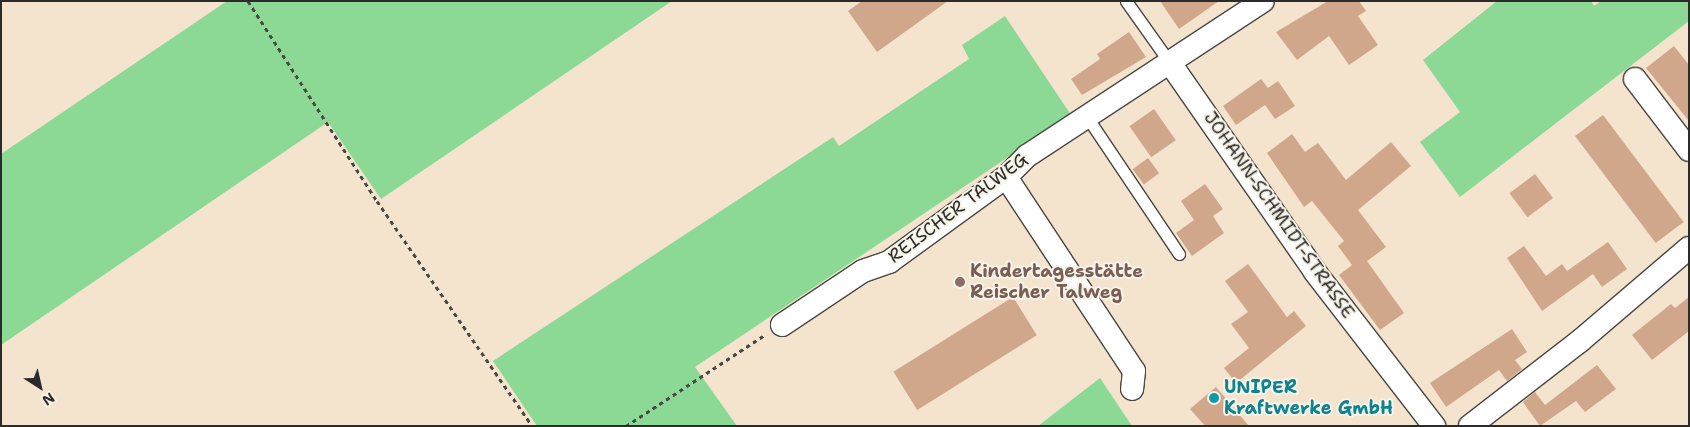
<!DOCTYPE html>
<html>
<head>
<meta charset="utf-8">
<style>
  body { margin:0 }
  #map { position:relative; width:1690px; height:427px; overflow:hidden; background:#f4e4cd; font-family:"Shantell Sans",sans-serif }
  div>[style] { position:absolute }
  .green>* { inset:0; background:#8cd996 }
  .building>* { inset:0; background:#d1a78b; transform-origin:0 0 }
  .path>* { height:3px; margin-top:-1.5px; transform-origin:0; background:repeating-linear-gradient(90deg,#494743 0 4px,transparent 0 8px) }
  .roads { filter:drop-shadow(1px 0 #494743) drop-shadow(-1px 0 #494743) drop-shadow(0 1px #494743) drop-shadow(0 -1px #494743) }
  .service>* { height:11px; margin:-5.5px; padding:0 5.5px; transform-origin:5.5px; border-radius:5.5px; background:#fff }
  .minor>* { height:22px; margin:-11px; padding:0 11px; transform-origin:11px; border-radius:11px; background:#fff }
  .dots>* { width:14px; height:14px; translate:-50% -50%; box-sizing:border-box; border:2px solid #f7f3e8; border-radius:50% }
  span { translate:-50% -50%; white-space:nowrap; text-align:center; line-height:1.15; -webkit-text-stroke:4px #f7f3e8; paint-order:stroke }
  .street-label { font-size:18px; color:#2b2b2b }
  .education-label { font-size:18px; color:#785e54; font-weight:700 }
  .left { translate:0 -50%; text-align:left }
  .culture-label { font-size:18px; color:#0d838f; font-weight:700 }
  .frame { position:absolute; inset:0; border:2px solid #2b2b2b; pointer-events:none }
  .north { position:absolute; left:15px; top:362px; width:50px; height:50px; -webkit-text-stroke:4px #f7f3e8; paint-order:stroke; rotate:145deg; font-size:14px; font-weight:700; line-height:20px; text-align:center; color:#2b2b2b }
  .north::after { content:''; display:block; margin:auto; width:18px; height:22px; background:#2b2b2b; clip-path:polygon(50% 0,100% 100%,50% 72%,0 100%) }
</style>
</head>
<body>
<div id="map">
  <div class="green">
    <i style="clip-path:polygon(227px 1px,672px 1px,381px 199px,328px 122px,1px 345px,1px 154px)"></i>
    <i style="clip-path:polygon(1497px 1px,1591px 1px,1594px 6px,1601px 1px,1689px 1px,1689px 21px,1460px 197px,1420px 142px,1460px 112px,1423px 60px)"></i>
    <i style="clip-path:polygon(1005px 16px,1071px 115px,695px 367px,737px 426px,537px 426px,493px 361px,833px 137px,839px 146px,969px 59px,962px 45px)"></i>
    <i style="clip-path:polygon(1100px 378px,1132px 426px,1038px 426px)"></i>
  </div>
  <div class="building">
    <i style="clip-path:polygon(862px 1px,948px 1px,877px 52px,848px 11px)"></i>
    <i style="clip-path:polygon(1160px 1px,1219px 1px,1179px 29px)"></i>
    <i style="clip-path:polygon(1328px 1px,1359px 1px,1366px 11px,1358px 16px,1378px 45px,1349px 65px,1329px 36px,1297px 60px,1276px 32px)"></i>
    <i style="clip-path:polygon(1129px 32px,1146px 57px,1082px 95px,1071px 79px,1100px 59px,1097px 54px)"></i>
    <i style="clip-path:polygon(1674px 46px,1689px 65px,1689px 121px,1646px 68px)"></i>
    <i style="clip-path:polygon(1261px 79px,1268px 88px,1278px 81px,1295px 106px,1275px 119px,1265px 105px,1236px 125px,1223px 106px)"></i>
    <i style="left:1154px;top:109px;width:38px;height:30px;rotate:55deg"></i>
    <i style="left:1603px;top:115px;width:134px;height:35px;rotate:53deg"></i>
    <i style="clip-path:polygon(1292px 134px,1305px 152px,1318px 143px,1346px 180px,1391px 142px,1411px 166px,1358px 210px,1386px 247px,1367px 261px,1404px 313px,1380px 330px,1339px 275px,1352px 265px,1338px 246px,1344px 241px,1312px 201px,1304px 207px,1267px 153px)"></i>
    <i style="left:1148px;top:158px;width:19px;height:19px;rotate:54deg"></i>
    <i style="left:1535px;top:174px;width:30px;height:32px;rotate:53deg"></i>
    <i style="clip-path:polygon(1205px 184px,1223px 209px,1213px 216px,1224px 233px,1192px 256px,1176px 233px,1194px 220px,1181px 201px)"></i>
    <i style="clip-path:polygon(1608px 242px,1627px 269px,1602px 287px,1593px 274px,1542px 311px,1507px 258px,1524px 246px,1546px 276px,1562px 264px,1567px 271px)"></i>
    <i style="clip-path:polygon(1248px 264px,1287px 317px,1294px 311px,1306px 326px,1236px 383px,1224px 368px,1249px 348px,1231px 324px,1248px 312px,1225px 281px)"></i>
    <i style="left:1013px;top:297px;width:45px;height:141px;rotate:58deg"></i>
    <i style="clip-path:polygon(1689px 297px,1689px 331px,1652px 360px,1632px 335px,1671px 304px,1675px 308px)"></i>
    <i style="clip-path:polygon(1512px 329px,1527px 352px,1515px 360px,1522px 369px,1507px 381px,1499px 370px,1446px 407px,1430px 383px)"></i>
    <i style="clip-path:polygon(1597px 365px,1616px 389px,1585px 412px,1576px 401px,1540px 426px,1523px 402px,1535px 392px,1545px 405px)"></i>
    <i style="clip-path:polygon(1216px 387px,1249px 426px,1205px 426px,1190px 409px)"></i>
  </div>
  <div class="path">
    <i style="left:248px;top:1px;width:238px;rotate:57.2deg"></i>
    <i style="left:377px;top:201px;width:273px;rotate:55.4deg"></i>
    <i style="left:626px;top:426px;width:168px;rotate:-33.3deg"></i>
  </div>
  <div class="roads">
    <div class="service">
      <i style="left:1126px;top:1px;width:76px;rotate:54.6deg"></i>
      <i style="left:1087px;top:117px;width:165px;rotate:56.1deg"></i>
    </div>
    <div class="minor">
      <i style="left:1170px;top:63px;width:254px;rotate:55.2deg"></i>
      <i style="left:1315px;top:272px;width:195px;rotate:52.3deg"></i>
      <i style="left:1635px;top:79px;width:89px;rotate:52.7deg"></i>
      <i style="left:1006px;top:177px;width:232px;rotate:56.6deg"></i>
      <i style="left:1134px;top:371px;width:18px;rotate:96deg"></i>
      <i style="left:782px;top:325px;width:97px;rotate:-33.7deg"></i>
      <i style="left:863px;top:271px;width:28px;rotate:-19deg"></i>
      <i style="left:889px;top:262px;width:145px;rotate:-36deg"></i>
      <i style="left:1006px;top:177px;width:30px;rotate:-45deg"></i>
      <i style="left:1027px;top:156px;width:282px;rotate:-33.3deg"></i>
      <i style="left:1470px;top:426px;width:139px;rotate:-37.7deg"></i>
      <i style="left:1580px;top:341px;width:143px;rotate:-40.5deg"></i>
    </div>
  </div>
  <div class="dots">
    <i style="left:960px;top:282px;background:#8d6e63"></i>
    <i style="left:1214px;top:398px;background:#0f9aa8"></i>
  </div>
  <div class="street-label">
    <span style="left:958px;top:208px;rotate:-37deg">REISCHER TALWEG</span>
    <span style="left:1279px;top:215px;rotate:55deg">JOHANN-SCHMIDT-STRASSE</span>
  </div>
  <div class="education-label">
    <span class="left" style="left:970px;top:282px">Kindertagesstätte<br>Reischer Talweg</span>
  </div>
  <div class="culture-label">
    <span class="left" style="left:1224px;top:398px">UNIPER<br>Kraftwerke GmbH</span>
  </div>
  <div class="frame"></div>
  <div class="north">N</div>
</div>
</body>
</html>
